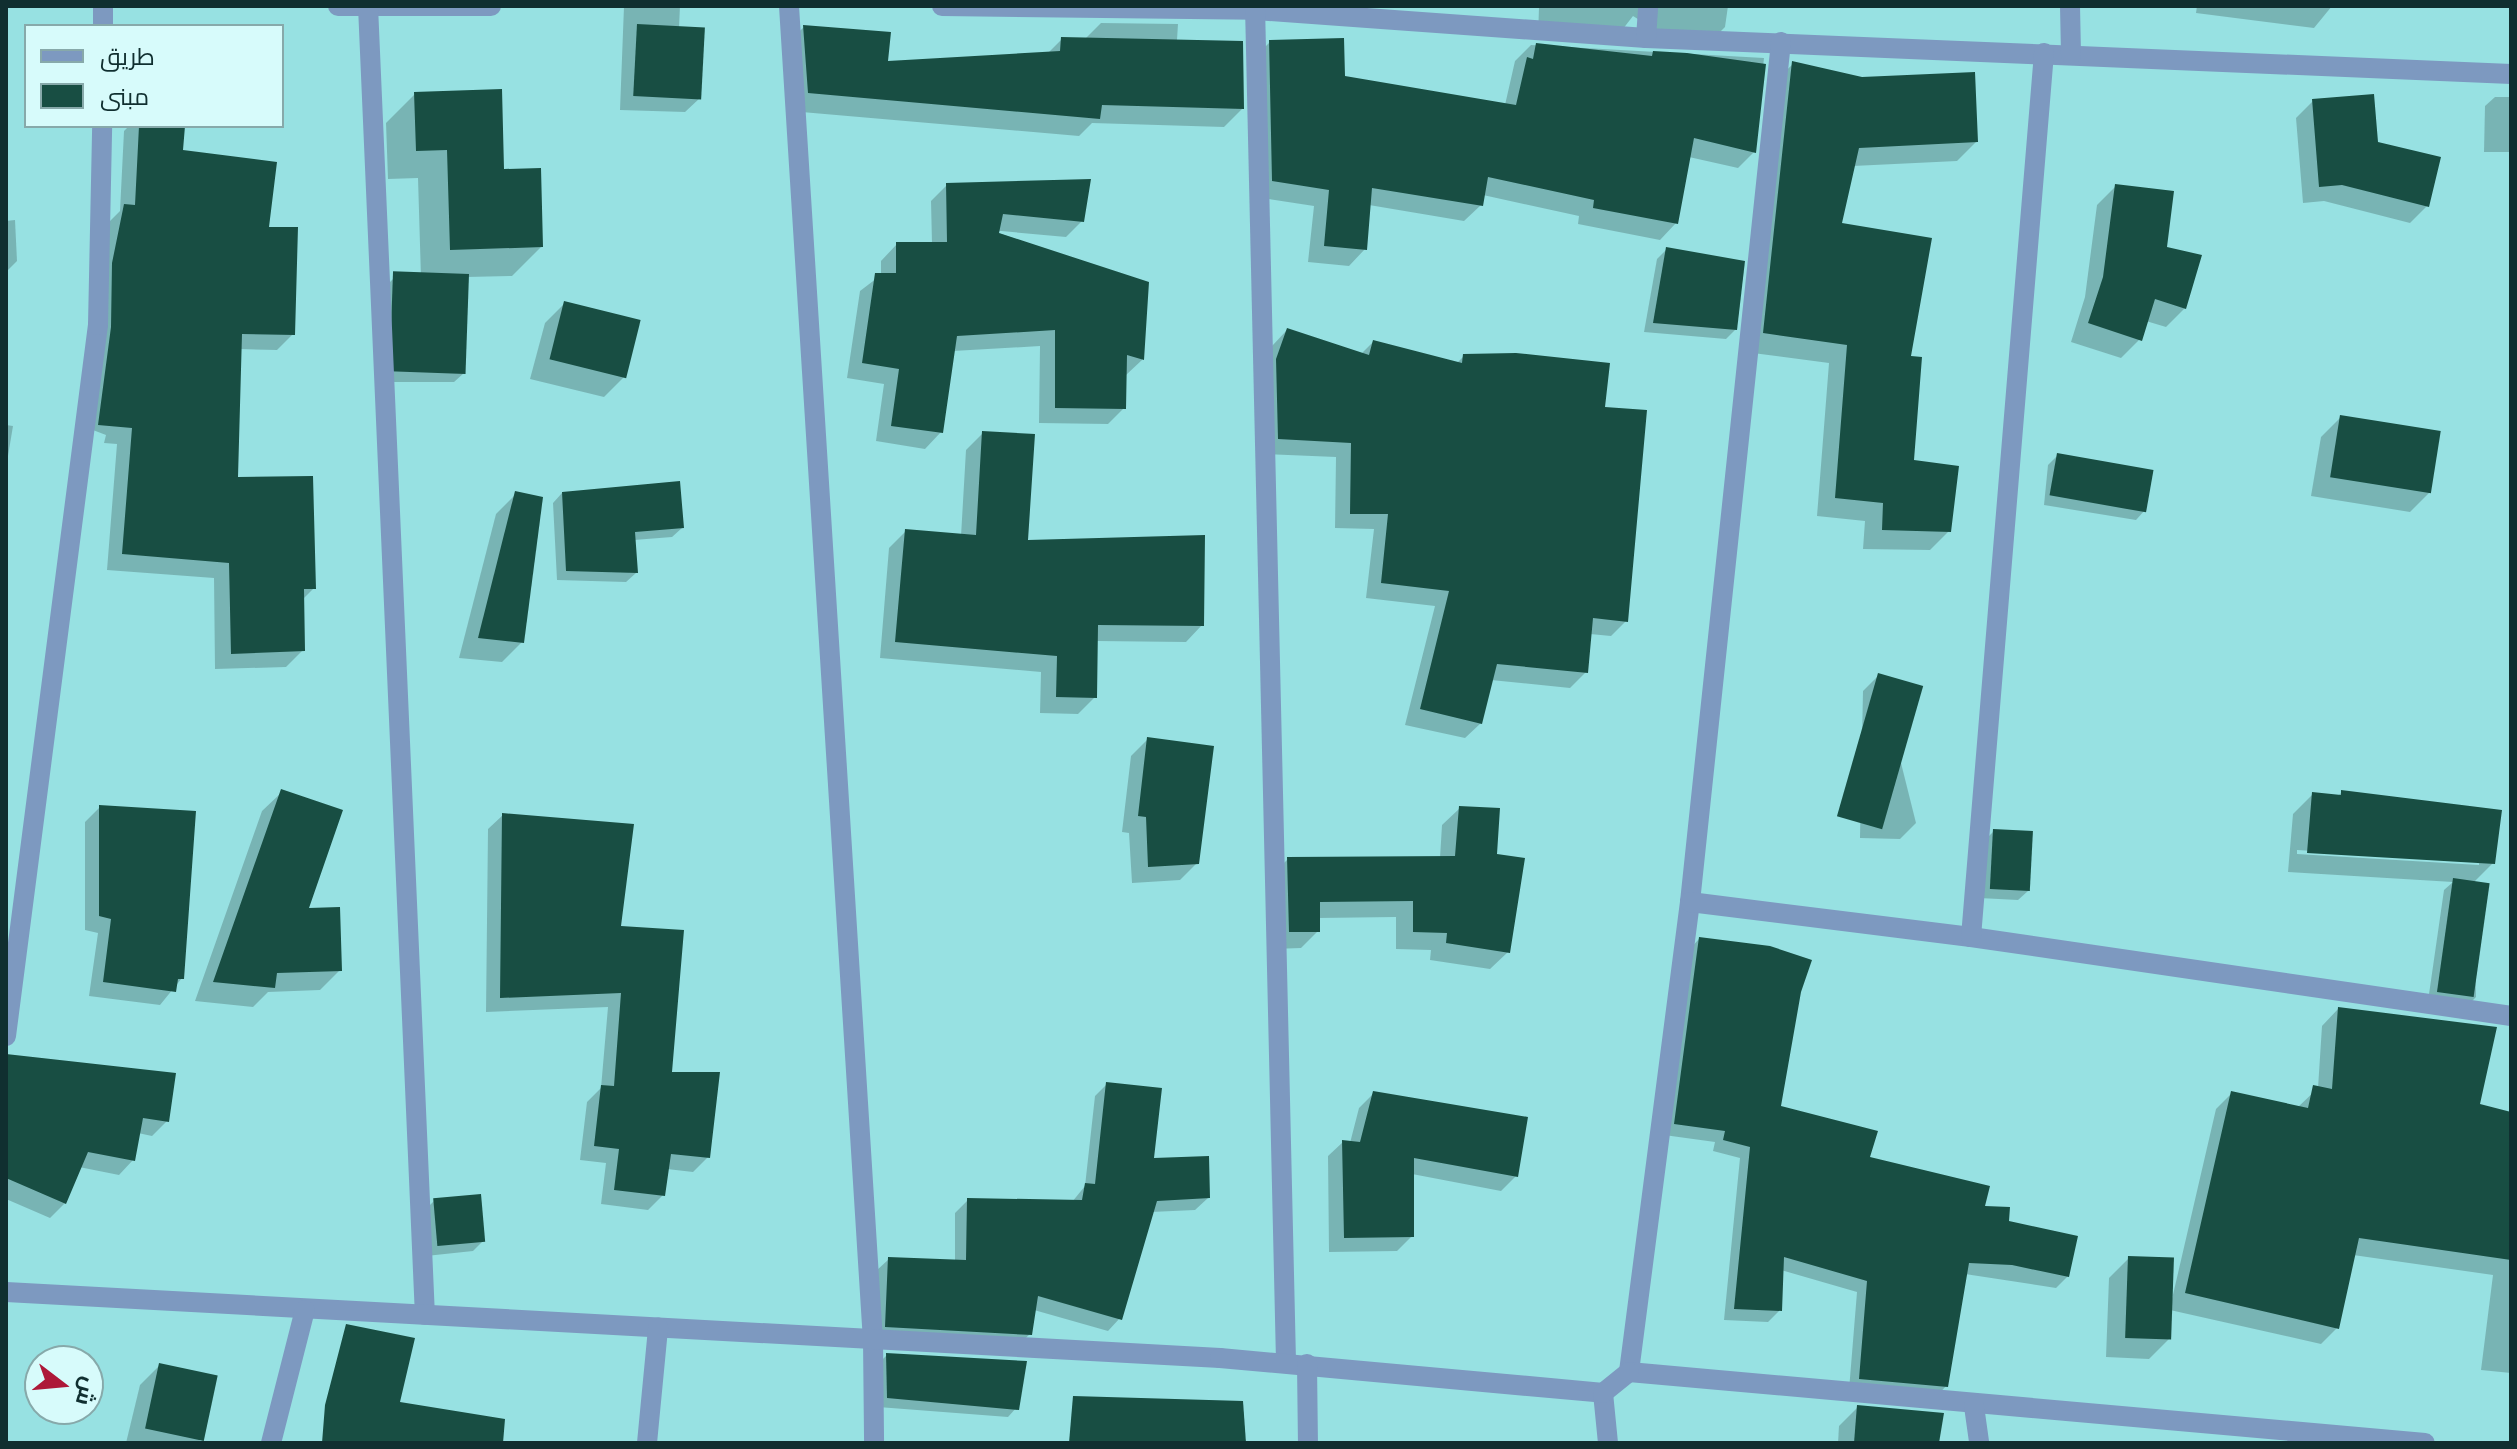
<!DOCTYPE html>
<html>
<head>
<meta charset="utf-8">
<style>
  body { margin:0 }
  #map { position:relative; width:2517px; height:1449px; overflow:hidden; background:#97e1e2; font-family:Spectral,Cairo,serif }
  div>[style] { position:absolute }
  .shadow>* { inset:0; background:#0003 }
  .building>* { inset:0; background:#184e43; transform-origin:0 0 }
  .minor>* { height:20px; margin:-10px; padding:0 10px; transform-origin:10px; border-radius:10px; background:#7d99c0 }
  span { translate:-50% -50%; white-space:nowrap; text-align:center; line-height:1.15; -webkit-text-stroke:8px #d7fbfb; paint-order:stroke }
  .frame { position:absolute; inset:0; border:8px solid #102f30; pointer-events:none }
  .legend { position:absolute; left:24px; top:24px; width:260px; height:104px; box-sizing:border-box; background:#d7fbfb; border:2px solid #87a9aa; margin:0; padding:10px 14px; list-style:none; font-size:24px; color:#102f30 }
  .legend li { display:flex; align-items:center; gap:16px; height:40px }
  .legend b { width:40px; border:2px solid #87a9aa }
  .north { position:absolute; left:24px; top:1345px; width:80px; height:80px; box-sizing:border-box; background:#d7fbfb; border:2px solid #87a9aa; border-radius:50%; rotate:106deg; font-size:22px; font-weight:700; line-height:32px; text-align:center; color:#102f30 }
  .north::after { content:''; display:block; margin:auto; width:28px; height:36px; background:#ad1838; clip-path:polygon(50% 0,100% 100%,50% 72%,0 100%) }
</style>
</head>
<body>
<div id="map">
  <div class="shadow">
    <i style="clip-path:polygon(624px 6px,680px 6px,679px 28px,700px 98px,685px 112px,620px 110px)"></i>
    <i style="clip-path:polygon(1528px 6px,1728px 6px,1725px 27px,1705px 47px,1641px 45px,1641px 21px,1633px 16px,1612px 43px,1538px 38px,1539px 7px)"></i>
    <i style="clip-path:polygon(2197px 6px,2332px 6px,2314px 28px,2196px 13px)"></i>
    <i style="clip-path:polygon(1101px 23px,1178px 24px,1177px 40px,1242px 109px,1224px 127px,1092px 123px,1079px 136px,790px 111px,785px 45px,804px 27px,886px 63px,1047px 54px,1062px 39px,1083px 41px)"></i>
    <i style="clip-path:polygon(1270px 42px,1343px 77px,1505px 105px,1515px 61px,1531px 45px,1764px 58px,1754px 152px,1738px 168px,1689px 157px,1676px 223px,1660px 240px,1578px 224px,1579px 216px,1483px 195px,1481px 205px,1464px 221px,1369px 205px,1365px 249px,1349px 266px,1308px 262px,1314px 206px,1256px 197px,1253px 59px)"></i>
    <i style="clip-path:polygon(1793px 64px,1976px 142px,1957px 161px,1853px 166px,1839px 224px,1909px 358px,1912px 461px,1949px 531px,1930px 550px,1863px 549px,1865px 521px,1817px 516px,1829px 363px,1745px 352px,1774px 82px)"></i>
    <i style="clip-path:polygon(415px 94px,502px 171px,541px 247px,512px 276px,467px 277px,464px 373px,454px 382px,388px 382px,384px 288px,394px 278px,421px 278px,418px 178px,388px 179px,386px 123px)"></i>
    <i style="clip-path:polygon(2495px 97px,2511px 97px,2511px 152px,2484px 152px,2485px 106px)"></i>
    <i style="clip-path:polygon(2313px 101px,2376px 143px,2427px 206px,2410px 223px,2324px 201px,2303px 203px,2296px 118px)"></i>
    <i style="clip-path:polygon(129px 126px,183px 126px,181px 151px,293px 334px,277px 350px,240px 349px,236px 479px,314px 588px,302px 600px,303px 650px,286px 667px,215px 669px,214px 578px,107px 570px,117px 444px,104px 443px,106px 435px,85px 427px,108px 223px,120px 211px,124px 131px)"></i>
    <i style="clip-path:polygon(947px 185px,1082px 221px,1066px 237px,990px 230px,1147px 284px,1142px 360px,1126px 375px,1124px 408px,1108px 424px,1039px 423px,1040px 346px,953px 351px,941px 432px,925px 449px,876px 441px,884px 384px,847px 378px,860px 291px,881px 275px,881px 261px,897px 244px,932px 244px,931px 201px)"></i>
    <i style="clip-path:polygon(2116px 186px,2165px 248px,2185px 308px,2166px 327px,2146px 321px,2140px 339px,2121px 358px,2071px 342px,2085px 297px,2097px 205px)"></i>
    <i style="clip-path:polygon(15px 220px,17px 261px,6px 272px,6px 221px)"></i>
    <i style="clip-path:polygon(1667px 249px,1736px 329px,1726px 339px,1644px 332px,1657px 259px)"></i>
    <i style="clip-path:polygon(565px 303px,624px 377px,604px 397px,530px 379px,545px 323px)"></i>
    <i style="clip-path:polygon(1287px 330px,1361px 354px,1373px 342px,1456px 364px,1464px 356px,1603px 409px,1626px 621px,1611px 636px,1590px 634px,1586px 672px,1570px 688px,1491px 680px,1481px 723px,1465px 738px,1405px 725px,1435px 606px,1366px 598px,1374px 529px,1335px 528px,1336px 457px,1263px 454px,1272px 346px)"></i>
    <i style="clip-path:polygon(2341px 417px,2430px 492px,2410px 512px,2311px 496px,2321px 437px)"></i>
    <i style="clip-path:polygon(6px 425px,13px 426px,6px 468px)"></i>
    <i style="clip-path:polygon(983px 433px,1026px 542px,1202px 625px,1186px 642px,1096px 641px,1095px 697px,1078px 714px,1040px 713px,1041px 672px,880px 658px,889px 548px,906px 531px,961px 536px,966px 450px)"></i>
    <i style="clip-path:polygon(2058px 455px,2145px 510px,2136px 520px,2044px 505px,2048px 465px)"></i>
    <i style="clip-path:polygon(562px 493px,682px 528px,672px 537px,634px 540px,636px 573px,626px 582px,557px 580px,553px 503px)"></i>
    <i style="clip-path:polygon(516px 494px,522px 642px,502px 662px,459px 658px,496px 514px)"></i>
    <i style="clip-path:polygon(1879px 675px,1916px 823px,1900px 839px,1860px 838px,1863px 691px)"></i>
    <i style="clip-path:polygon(1148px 739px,1197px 863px,1180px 880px,1132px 883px,1129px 833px,1122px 832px,1131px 756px)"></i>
    <i style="clip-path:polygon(282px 792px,306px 910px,340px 970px,320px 990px,268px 992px,253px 1007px,195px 1001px,262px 811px)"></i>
    <i style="clip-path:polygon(evenodd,2342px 792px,2493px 863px,2473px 883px,2476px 997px,2466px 1007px,2428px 1001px,2444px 890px,2453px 882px,2288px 872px,2293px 814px,2313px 794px,2338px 796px,2342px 792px,2297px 850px,2479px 861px,2479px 865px,2297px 854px,2297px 850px)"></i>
    <i style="clip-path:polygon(100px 807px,182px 978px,160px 1005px,89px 996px,98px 933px,85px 930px,85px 822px)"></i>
    <i style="clip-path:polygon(1460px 808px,1495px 856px,1508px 952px,1490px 969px,1430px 960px,1431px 950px,1396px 949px,1396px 917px,1318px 918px,1318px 931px,1301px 948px,1273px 949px,1271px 876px,1288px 859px,1440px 858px,1442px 825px)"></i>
    <i style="clip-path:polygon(503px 815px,619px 927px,670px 1074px,708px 1157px,693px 1172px,667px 1169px,663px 1195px,648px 1210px,601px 1204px,606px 1163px,580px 1160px,587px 1102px,601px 1088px,608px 1007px,486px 1012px,488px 829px)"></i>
    <i style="clip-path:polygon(1994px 831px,2028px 891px,2018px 900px,1979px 898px,1984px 841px)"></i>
    <i style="clip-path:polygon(1699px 939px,1799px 992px,1779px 1107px,1868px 1159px,1983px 1208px,2007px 1222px,2068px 1276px,2056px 1288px,1965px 1274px,1946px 1386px,1935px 1398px,1849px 1390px,1857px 1292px,1781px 1270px,1780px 1310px,1768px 1322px,1724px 1320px,1740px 1158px,1713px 1151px,1715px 1142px,1664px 1135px,1688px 951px)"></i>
    <i style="clip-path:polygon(2338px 1009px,2477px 1105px,2511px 1114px,2511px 1373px,2481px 1370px,2493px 1275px,2353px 1255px,2337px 1328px,2321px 1344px,2170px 1310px,2169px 1339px,2149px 1359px,2106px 1357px,2109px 1278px,2129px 1258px,2172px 1299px,2216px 1109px,2232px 1093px,2297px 1108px,2318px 1088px,2322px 1026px)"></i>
    <i style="clip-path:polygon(6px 1069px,167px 1121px,152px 1136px,138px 1133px,133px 1160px,119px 1175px,79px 1167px,65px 1203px,50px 1218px,6px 1199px)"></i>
    <i style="clip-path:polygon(1107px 1084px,1152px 1160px,1208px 1198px,1195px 1210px,1151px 1212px,1120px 1318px,1108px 1331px,1034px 1310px,1030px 1334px,1017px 1346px,874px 1339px,876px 1271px,889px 1259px,955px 1262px,955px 1213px,968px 1200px,1072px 1202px,1085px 1186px,1095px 1096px)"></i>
    <i style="clip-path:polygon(1374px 1093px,1516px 1176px,1501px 1191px,1412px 1174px,1412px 1236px,1397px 1251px,1329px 1252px,1328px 1156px,1343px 1142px,1350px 1143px,1359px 1108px)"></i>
    <i style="clip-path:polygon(434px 1201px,483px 1241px,473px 1251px,426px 1256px,424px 1211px)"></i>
    <i style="clip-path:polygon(887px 1355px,1017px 1407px,1008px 1417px,878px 1407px,877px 1365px)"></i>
    <i style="clip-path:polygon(160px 1365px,200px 1441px,198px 1443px,126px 1443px,140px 1385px)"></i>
    <i style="clip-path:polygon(1858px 1407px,1937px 1443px,1838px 1443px,1839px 1426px)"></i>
  </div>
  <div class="building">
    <i style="left:637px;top:24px;width:68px;height:72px;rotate:3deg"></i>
    <i style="clip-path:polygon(803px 25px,891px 32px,888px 61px,1060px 51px,1061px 37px,1243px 41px,1244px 109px,1102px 105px,1100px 119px,808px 93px)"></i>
    <i style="clip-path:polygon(1344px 38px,1345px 76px,1516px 105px,1527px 57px,1533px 59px,1536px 43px,1652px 56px,1653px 51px,1687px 53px,1766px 64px,1756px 153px,1694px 138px,1678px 224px,1593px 208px,1594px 200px,1488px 177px,1483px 206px,1372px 188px,1367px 250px,1324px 246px,1329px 190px,1272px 181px,1269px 40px)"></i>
    <i style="clip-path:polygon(1792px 61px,1862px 77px,1975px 72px,1978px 142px,1859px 148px,1842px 223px,1932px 238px,1911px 356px,1922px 357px,1914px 460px,1959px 466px,1951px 532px,1882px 530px,1883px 503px,1835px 498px,1847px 345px,1763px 333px)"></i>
    <i style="clip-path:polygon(502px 89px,504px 169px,541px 168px,543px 247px,450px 250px,447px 150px,416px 151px,414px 92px)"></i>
    <i style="clip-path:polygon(2374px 94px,2378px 142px,2441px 157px,2429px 207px,2342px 185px,2319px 187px,2312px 99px)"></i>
    <i style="clip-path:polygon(139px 126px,185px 126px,183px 150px,277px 162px,269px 227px,298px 227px,295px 335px,242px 334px,238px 477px,313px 476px,316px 589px,304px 589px,305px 651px,231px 654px,229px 563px,122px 554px,132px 428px,98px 425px,111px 327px,112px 263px,124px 204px,135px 205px)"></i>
    <i style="clip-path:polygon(1091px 179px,1084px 222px,1003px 214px,999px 233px,1149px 282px,1144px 360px,1127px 355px,1126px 409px,1055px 408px,1055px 330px,957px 336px,943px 433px,891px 426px,899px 369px,862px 363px,875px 273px,896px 273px,896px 242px,947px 242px,946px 183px)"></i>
    <i style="clip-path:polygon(2115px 184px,2174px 191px,2167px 247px,2202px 255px,2186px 309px,2155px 299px,2142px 341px,2088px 323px,2103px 277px)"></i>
    <i style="clip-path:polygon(1666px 247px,1745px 261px,1737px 330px,1653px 323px)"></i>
    <i style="left:469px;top:274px;width:100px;height:76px;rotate:92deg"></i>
    <i style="left:564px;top:301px;width:79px;height:60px;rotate:14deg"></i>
    <i style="clip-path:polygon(1287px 328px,1369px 355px,1373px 340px,1462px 363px,1463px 354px,1516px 353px,1610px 363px,1605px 407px,1647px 410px,1628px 622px,1593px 618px,1588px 673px,1497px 664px,1482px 724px,1420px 709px,1449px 591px,1381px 583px,1388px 514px,1350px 514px,1351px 443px,1278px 439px,1276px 359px)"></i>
    <i style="left:2340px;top:415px;width:102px;height:63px;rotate:9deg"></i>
    <i style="clip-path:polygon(982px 431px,1035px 434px,1028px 540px,1205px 535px,1204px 626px,1098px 625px,1097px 698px,1056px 697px,1057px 656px,895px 642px,905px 529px,976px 535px)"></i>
    <i style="left:2057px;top:453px;width:98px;height:43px;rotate:10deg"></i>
    <i style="clip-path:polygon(680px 481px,684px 528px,635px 532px,638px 573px,566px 571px,562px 492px)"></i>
    <i style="clip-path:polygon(515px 491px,543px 497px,524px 643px,478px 638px)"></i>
    <i style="left:1878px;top:673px;width:47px;height:149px;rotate:16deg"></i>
    <i style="clip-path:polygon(1147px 737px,1214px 746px,1199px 864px,1148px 867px,1146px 817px,1138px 816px)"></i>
    <i style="clip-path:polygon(281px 789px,343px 810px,309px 908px,340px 907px,342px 971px,277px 973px,275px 988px,213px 982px)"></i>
    <i style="clip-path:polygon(2341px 790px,2502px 810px,2495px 864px,2307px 853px,2312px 792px,2341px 795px)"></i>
    <i style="clip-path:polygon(99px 805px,196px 811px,184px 979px,178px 979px,176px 992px,103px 982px,111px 919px,99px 916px)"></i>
    <i style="clip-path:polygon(1459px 806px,1500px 808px,1497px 854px,1525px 858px,1510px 953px,1446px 943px,1447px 933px,1413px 932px,1413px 901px,1320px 902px,1320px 932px,1289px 932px,1287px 857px,1455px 856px)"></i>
    <i style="clip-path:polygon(502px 813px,634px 824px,621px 926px,684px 930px,672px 1072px,720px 1072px,710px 1158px,671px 1154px,665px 1196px,614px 1190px,619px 1149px,594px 1146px,601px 1085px,614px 1086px,621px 993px,500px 998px)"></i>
    <i style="left:1993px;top:829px;width:40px;height:60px;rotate:3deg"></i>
    <i style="left:2453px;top:878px;width:37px;height:115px;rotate:8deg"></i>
    <i style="clip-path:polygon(1699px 937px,1770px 946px,1812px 960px,1801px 992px,1781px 1106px,1878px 1131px,1870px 1157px,1990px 1186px,1985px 1206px,2010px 1207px,2009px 1221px,2078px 1236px,2069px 1277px,2012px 1265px,1969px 1263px,1948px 1387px,1859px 1379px,1867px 1281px,1784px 1257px,1782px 1311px,1734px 1309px,1750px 1147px,1723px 1140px,1725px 1131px,1674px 1124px)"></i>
    <i style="clip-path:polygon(2338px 1007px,2497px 1027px,2480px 1104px,2511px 1112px,2511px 1260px,2359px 1238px,2339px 1329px,2185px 1293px,2231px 1091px,2308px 1108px,2313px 1085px,2332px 1089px)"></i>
    <i style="clip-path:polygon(6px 1054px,176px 1073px,169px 1122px,143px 1118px,135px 1161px,88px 1152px,66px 1204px,6px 1178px)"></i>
    <i style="clip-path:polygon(1106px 1082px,1162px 1088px,1154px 1158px,1209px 1156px,1210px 1198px,1157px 1201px,1122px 1320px,1038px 1296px,1032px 1335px,885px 1327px,888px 1257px,966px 1260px,967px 1198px,1082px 1200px,1085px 1183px,1095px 1184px)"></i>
    <i style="clip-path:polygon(1373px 1091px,1528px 1117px,1518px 1177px,1414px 1158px,1414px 1237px,1344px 1238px,1342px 1140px,1360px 1142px)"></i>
    <i style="left:481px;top:1194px;width:48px;height:48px;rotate:85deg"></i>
    <i style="left:2128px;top:1256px;width:46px;height:82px;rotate:2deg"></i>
    <i style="clip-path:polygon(346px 1324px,415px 1338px,400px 1402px,505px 1419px,503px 1443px,322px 1443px,325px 1405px)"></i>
    <i style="clip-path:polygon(886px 1353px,1027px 1361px,1019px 1410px,887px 1398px)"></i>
    <i style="left:159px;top:1363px;width:60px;height:67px;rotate:12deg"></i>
    <i style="clip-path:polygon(1073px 1396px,1243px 1401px,1246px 1443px,1069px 1443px)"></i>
    <i style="clip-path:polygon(1857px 1405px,1944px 1413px,1939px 1443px,1854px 1443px)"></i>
  </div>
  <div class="minor">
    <i style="left:338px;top:6px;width:153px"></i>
    <i style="left:368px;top:6px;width:1310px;rotate:87.51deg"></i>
    <i style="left:789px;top:6px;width:1337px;rotate:86.4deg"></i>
    <i style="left:873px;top:1340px;width:103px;rotate:89.4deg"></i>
    <i style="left:942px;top:6px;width:313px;rotate:0.7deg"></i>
    <i style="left:1255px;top:10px;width:392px;rotate:4.1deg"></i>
    <i style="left:1646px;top:38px;width:866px;rotate:2.38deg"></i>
    <i style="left:1255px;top:6px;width:1357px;rotate:88.69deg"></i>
    <i style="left:2070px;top:6px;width:49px;rotate:88.8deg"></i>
    <i style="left:103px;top:26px;width:20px;rotate:-90deg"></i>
    <i style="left:1646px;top:38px;width:32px;rotate:-86deg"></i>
    <i style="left:1781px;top:42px;width:865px;rotate:96.04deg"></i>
    <i style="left:1690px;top:902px;width:474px;rotate:97.4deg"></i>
    <i style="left:1629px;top:1372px;width:799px;rotate:5.1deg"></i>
    <i style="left:1690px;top:902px;width:283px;rotate:7.1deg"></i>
    <i style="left:1971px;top:937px;width:546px;rotate:8.32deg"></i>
    <i style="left:1971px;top:937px;width:887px;rotate:-85.28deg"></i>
    <i style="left:6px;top:1036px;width:717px;rotate:-82.63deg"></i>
    <i style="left:98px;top:325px;width:199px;rotate:-88.8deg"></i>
    <i style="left:6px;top:1292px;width:1216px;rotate:3.11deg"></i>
    <i style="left:1220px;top:1358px;width:385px;rotate:5.2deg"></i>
    <i style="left:1307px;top:1364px;width:79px;rotate:89.3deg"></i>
    <i style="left:1974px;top:1406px;width:37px;rotate:82deg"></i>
    <i style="left:271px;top:1443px;width:137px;rotate:-75.7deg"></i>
    <i style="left:647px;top:1443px;width:116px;rotate:-84.5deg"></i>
    <i style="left:1608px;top:1443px;width:50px;rotate:-95.7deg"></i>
    <i style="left:1603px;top:1393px;width:33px;rotate:-39deg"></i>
  </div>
  <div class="frame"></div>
  <ul class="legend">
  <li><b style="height:10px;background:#7d99c0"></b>طريق</li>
  <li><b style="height:22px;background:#184e43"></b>مبنى</li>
  </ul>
  <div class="north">ش</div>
</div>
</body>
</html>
